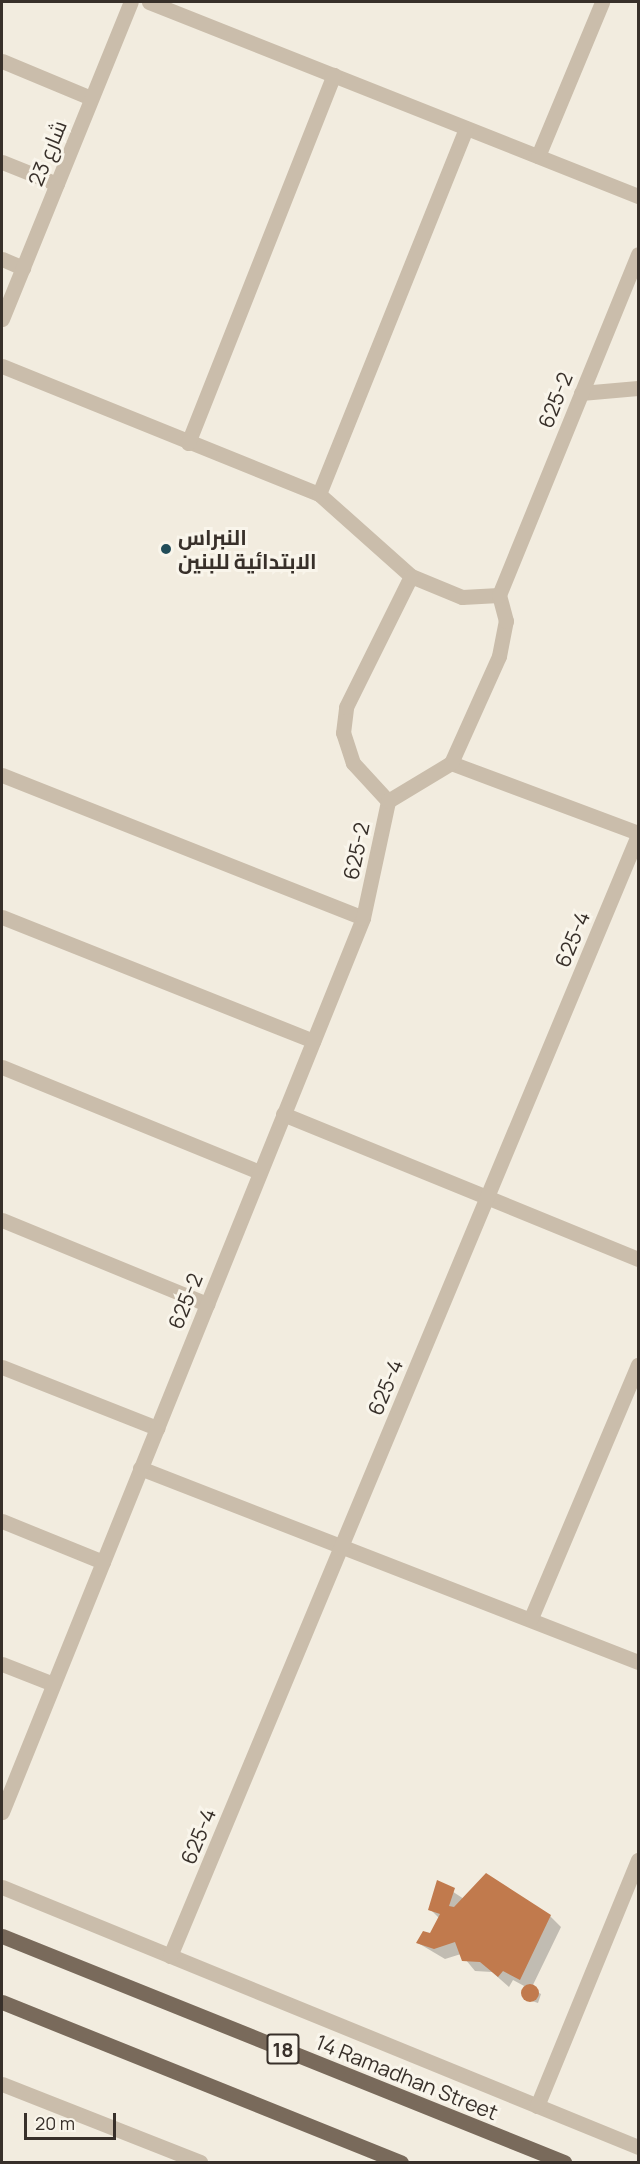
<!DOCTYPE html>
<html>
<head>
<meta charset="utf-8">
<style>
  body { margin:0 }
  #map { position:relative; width:640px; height:2164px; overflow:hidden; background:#f2ecdf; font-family:Manrope,Cairo,sans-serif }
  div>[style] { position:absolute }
  .shadow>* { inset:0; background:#0003 }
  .building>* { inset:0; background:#c17a4d }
  .round { border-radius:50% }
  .service>* { height:15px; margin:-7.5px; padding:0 7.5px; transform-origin:7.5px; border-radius:7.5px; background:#cabdab }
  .minor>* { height:15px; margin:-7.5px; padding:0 7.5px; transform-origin:7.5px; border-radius:7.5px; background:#cabdab }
  .tertiary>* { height:15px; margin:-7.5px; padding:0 7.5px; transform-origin:7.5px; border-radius:7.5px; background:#cabdab }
  .primary>* { height:15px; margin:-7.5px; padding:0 7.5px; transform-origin:7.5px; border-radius:7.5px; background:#796a5b }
  .dots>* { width:16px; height:16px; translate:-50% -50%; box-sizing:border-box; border:3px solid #f9f5eb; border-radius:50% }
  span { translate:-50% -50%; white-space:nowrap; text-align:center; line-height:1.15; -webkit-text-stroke:6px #f9f5eb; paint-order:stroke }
  .shield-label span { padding:2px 4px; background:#f9f5eb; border:2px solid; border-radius:4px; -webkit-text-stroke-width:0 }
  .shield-label { font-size:20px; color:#38302a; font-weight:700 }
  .street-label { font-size:21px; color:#38302a }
  .poi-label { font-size:21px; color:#38302a; font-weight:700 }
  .left { translate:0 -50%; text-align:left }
  .frame { position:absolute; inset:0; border:3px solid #38302a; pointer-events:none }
  .scale { position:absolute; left:24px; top:2113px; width:92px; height:27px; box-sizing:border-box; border:3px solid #38302a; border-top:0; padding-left:8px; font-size:18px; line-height:21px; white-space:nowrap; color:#38302a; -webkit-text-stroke:4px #f9f5eb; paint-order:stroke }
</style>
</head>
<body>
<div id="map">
  <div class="shadow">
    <i style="clip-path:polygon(438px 1882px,464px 1899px,550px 1916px,561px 1927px,531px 1989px,541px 1994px,538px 2003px,526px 1999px,526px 1987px,513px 1980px,509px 1987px,492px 1972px,475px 1971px,461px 1954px,445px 1959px,418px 1943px,431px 1935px,440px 1919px,430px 1909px)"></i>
  </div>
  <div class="building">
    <i style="clip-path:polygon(486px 1873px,551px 1915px,520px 1980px,503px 1971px,498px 1977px,480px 1962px,462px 1961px,455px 1942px,434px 1949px,416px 1943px,423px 1931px,430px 1933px,440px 1914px,428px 1910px,437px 1880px,455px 1888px,449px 1906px,454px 1907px)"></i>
    <i class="round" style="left:521px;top:1984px;width:18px;height:18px"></i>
  </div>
  <div class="service">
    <i style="left:2px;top:2084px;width:213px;rotate:21.5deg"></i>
  </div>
  <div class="minor">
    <i style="left:149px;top:2px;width:526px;rotate:21.64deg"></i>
    <i style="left:2px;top:61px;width:96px;rotate:22.6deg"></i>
    <i style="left:538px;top:156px;width:167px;rotate:-67.4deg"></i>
    <i style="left:2px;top:162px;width:59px;rotate:21.8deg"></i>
    <i style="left:2px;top:259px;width:23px;rotate:23deg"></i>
    <i style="left:2px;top:366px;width:342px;rotate:22deg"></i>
    <i style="left:319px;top:494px;width:123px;rotate:41.7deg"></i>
    <i style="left:411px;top:576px;width:55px;rotate:22.4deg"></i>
    <i style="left:462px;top:597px;width:37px;rotate:-3deg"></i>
    <i style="left:581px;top:393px;width:57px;rotate:-5deg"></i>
    <i style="left:188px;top:443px;width:396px;rotate:-68.4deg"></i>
    <i style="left:319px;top:494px;width:394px;rotate:-68.1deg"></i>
    <i style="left:451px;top:763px;width:200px;rotate:20.5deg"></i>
    <i style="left:2px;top:775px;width:388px;rotate:21.6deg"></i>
    <i style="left:388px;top:801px;width:52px;rotate:-132.6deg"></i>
    <i style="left:353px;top:763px;width:32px;rotate:-108deg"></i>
    <i style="left:343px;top:733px;width:26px;rotate:-83deg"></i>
    <i style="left:346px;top:707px;width:146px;rotate:-63.6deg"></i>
    <i style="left:2px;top:917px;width:335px;rotate:21.7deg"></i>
    <i style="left:2px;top:1067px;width:278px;rotate:22.2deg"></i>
    <i style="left:283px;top:1114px;width:383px;rotate:22.2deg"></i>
    <i style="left:2px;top:1220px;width:222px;rotate:22.3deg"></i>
    <i style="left:2px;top:1367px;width:167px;rotate:21.5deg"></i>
    <i style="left:140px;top:1468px;width:534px;rotate:21.28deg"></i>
    <i style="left:2px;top:1521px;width:109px;rotate:22.1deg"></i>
    <i style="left:531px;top:1618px;width:275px;rotate:-67.1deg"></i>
    <i style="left:2px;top:1664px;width:55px;rotate:21.4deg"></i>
    <i style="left:2px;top:1812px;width:964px;rotate:-68.01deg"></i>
    <i style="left:363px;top:918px;width:120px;rotate:-77.9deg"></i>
    <i style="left:388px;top:801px;width:74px;rotate:-31.1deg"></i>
    <i style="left:451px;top:763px;width:117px;rotate:-65.8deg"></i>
    <i style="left:499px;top:656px;width:36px;rotate:-79deg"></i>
    <i style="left:506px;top:621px;width:27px;rotate:-105deg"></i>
    <i style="left:499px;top:595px;width:368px;rotate:-67.8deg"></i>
    <i style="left:2px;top:1887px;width:687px;rotate:22.23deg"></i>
    <i style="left:170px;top:1956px;width:1215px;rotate:-67.34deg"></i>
    <i style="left:537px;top:2106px;width:266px;rotate:-67.7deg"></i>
  </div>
  <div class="tertiary">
    <i style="left:2px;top:319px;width:342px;rotate:-67.9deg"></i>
  </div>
  <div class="primary">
    <i style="left:2px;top:1936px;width:606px;rotate:21.91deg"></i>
    <i style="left:2px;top:2002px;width:430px;rotate:21.9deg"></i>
  </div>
  <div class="dots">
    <i style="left:166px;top:549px;background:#214c58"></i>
  </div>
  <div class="shield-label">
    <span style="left:283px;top:2049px">18</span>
  </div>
  <div class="street-label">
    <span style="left:47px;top:153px;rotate:-68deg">شارع 23</span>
    <span style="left:555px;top:400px;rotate:-68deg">625-2</span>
    <span style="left:356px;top:851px;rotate:-78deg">625-2</span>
    <span style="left:572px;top:939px;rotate:-67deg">625-4</span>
    <span style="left:185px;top:1301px;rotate:-68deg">625-2</span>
    <span style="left:385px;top:1387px;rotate:-67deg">625-4</span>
    <span style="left:198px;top:1836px;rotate:-67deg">625-4</span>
    <span style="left:407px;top:2077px;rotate:22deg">14 Ramadhan Street</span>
  </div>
  <div class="poi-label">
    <span class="left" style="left:178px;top:549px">النبراس<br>الابتدائية للبنين</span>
  </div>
  <div class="frame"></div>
  <div class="scale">20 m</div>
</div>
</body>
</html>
